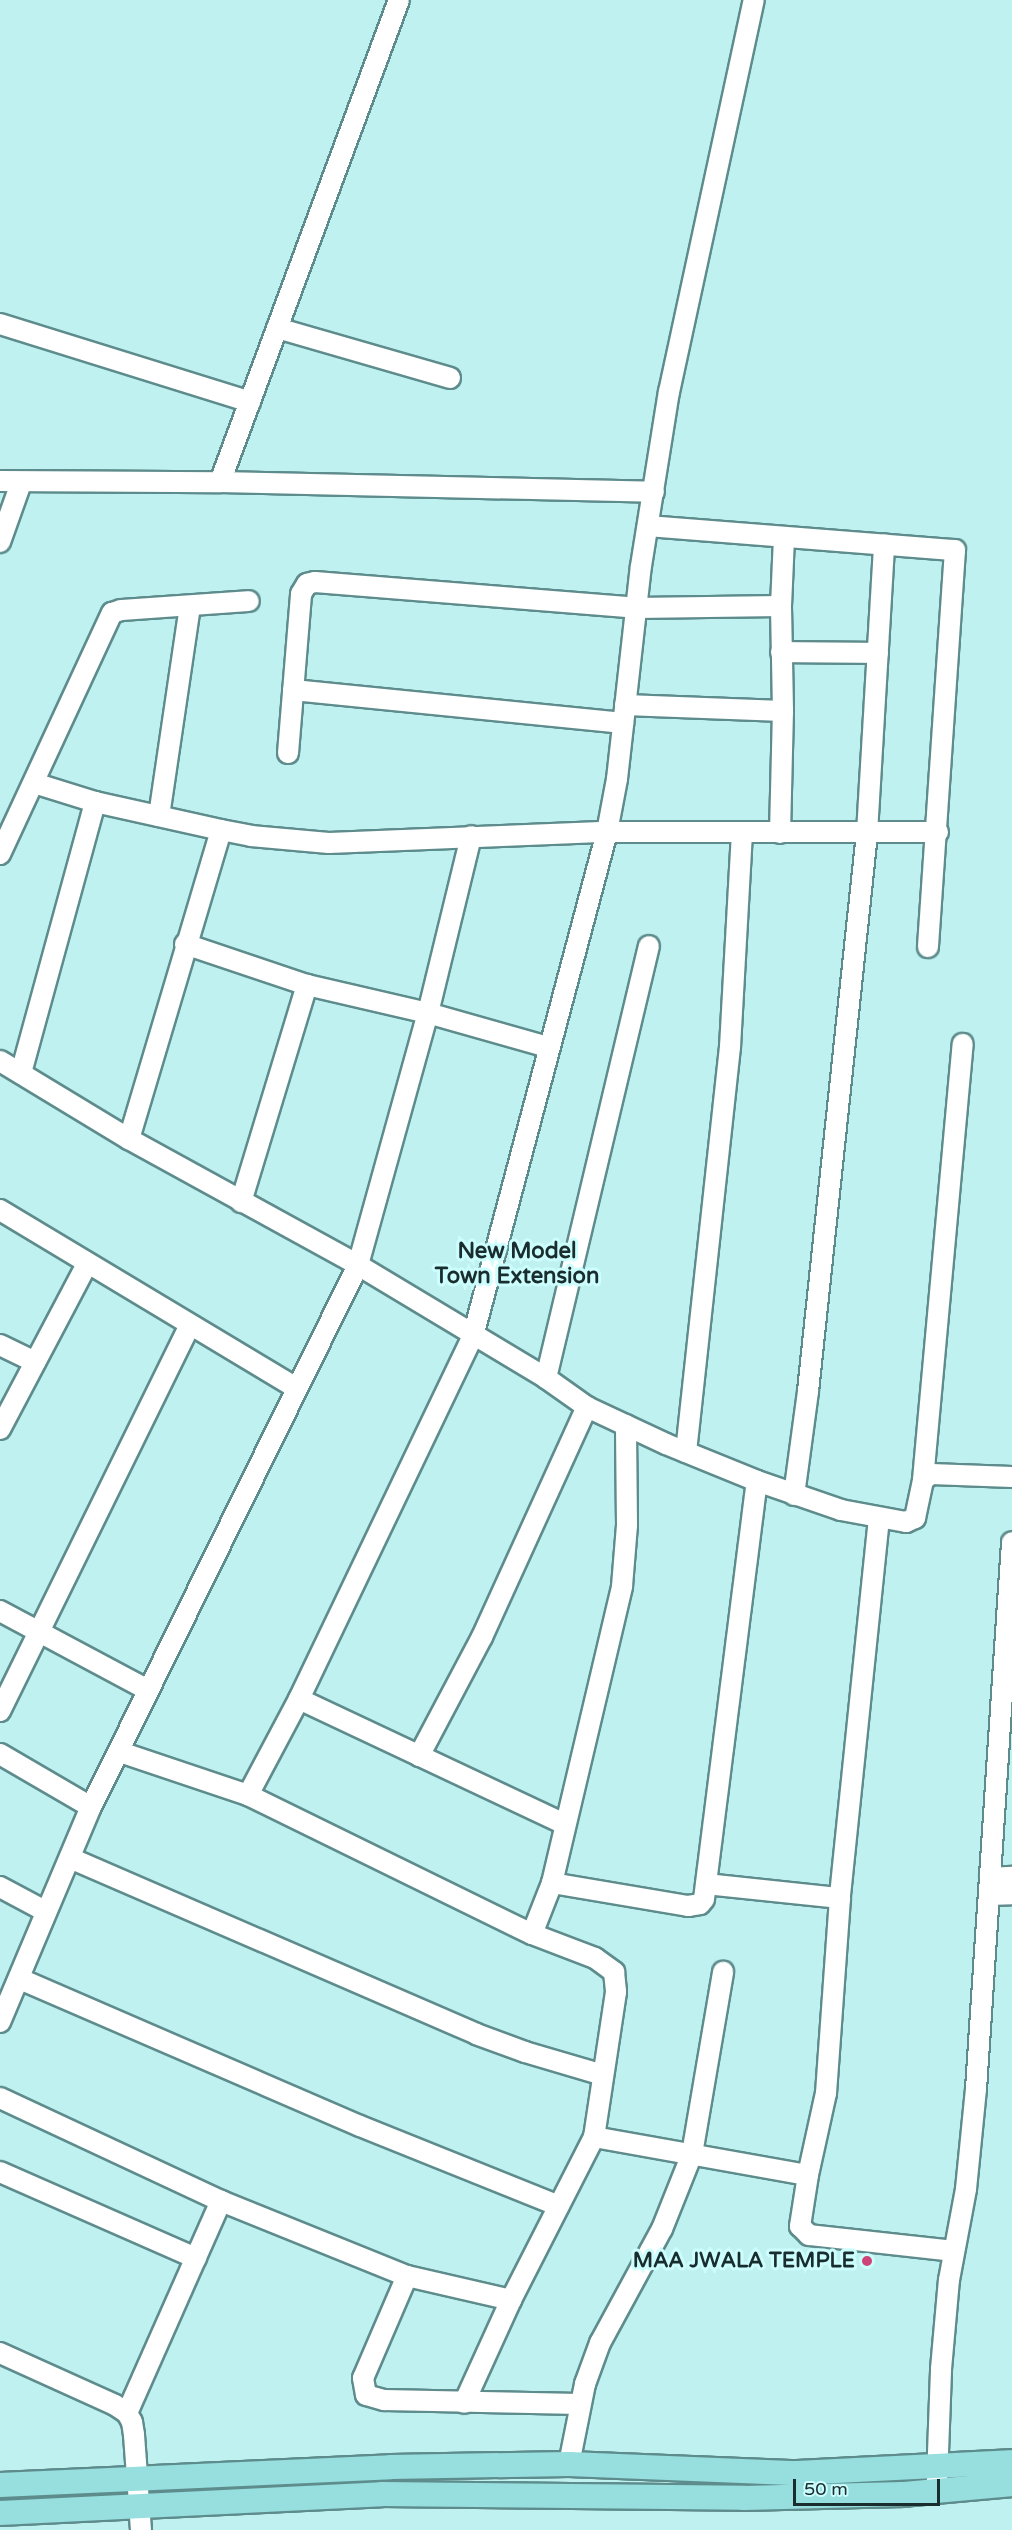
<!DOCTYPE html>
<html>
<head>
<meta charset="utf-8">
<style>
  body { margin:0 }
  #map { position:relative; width:1012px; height:2530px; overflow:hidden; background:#c0f1f1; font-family:"Varela Round",sans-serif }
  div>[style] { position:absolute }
  .roads { filter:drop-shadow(2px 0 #5e8c8c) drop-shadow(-2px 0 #5e8c8c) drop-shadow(0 2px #5e8c8c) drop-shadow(0 -2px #5e8c8c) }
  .minor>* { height:20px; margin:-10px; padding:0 10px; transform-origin:10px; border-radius:10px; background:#fff }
  .major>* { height:24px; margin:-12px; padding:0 12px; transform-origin:12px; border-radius:12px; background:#97dedf }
  .dots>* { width:16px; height:16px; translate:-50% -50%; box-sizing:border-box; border:3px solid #cdfefe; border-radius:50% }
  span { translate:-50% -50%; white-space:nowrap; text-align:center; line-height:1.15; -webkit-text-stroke:6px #cdfefe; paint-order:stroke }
  .poi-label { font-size:21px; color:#1a2d2e; font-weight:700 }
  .right { translate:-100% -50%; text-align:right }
  .neighbourhood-label { font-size:22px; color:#1a2d2e; font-weight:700 }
  .scale { position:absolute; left:793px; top:2479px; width:147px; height:27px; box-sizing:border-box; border:3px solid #1a2d2e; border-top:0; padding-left:8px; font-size:18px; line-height:21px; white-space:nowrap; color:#1a2d2e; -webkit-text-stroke:4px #cdfefe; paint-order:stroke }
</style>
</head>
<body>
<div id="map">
  <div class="roads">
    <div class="minor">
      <i style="left:0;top:324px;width:262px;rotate:17.3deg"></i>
      <i style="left:277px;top:328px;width:180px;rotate:16.1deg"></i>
      <i style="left:0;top:481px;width:220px;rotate:0.3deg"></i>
      <i style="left:220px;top:482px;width:434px;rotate:1.3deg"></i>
      <i style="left:220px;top:482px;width:514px;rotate:-69.63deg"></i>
      <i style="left:648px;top:526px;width:308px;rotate:4.5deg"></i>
      <i style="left:955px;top:550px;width:398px;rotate:93.9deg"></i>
      <i style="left:0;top:542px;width:63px;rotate:-70.4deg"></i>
      <i style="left:781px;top:652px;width:97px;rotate:0.6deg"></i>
      <i style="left:293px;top:690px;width:332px;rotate:5.7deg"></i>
      <i style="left:625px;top:705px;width:158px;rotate:2.2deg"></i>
      <i style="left:288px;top:753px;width:160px;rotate:-85.3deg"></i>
      <i style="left:301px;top:594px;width:12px;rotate:-59deg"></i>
      <i style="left:307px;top:584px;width:8px;rotate:-14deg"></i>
      <i style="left:315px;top:582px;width:322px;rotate:4.6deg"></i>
      <i style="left:636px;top:608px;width:145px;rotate:-0.8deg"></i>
      <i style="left:34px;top:783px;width:64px;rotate:17.3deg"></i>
      <i style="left:95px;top:802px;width:129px;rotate:12.5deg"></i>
      <i style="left:221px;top:830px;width:31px;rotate:11deg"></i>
      <i style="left:251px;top:836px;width:78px;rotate:5.1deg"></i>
      <i style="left:329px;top:843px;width:278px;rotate:-2.3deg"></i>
      <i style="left:607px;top:832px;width:331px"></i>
      <i style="left:159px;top:816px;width:211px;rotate:-81.6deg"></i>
      <i style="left:780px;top:833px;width:122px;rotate:-88.6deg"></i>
      <i style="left:783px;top:711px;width:105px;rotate:-91.1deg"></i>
      <i style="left:781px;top:606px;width:69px;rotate:-87.5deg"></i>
      <i style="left:0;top:854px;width:266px;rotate:-65.1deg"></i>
      <i style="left:112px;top:613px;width:9px;rotate:-18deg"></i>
      <i style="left:121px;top:610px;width:128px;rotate:-4deg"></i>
      <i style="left:185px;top:944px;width:129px;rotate:18.6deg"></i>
      <i style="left:307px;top:985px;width:124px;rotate:13deg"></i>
      <i style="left:428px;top:1013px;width:125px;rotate:15.8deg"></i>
      <i style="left:0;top:1061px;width:151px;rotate:31.2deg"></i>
      <i style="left:129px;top:1139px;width:261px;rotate:28.8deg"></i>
      <i style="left:358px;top:1265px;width:219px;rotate:31deg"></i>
      <i style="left:546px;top:1378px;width:50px;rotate:35.3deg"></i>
      <i style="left:587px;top:1407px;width:87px;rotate:25.1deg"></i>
      <i style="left:666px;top:1444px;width:98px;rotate:22.1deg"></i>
      <i style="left:757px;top:1481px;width:89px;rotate:19deg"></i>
      <i style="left:841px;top:1510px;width:66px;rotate:10.5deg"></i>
      <i style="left:906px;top:1522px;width:10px;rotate:-24deg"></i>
      <i style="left:915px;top:1518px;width:39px;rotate:-78deg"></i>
      <i style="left:923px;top:1480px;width:10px;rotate:-37deg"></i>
      <i style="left:931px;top:1474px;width:81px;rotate:2.1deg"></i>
      <i style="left:21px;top:1073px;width:281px;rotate:-74.7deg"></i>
      <i style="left:129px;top:1139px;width:322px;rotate:-73.4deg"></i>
      <i style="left:241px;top:1202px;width:227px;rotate:-73.1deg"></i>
      <i style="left:0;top:1210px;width:345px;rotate:31deg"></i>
      <i style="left:0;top:1345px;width:39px;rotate:26deg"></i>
      <i style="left:546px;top:1378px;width:444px;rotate:-76.6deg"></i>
      <i style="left:0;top:1429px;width:187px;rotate:-62.2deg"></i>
      <i style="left:686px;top:1452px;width:407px;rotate:-83.8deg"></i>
      <i style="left:730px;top:1047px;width:215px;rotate:-86.8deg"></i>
      <i style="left:923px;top:1480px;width:438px;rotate:-84.8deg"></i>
      <i style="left:794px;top:1495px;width:105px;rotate:-82.3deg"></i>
      <i style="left:808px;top:1391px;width:561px;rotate:-83.96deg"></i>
      <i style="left:867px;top:833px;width:289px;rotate:-86.6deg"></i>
      <i style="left:879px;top:1518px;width:382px;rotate:95.9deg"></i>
      <i style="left:840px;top:1898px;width:196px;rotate:94.1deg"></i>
      <i style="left:826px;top:2093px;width:84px;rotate:102.4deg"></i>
      <i style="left:808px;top:2175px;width:52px;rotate:98.9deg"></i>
      <i style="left:800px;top:2226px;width:13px;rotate:45deg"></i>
      <i style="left:809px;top:2235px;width:145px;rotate:6.3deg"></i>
      <i style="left:0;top:1611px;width:168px;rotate:28.1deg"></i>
      <i style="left:299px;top:1699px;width:294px;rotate:25.2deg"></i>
      <i style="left:0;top:1711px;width:430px;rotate:-63.8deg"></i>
      <i style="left:120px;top:1752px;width:135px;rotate:18.6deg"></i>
      <i style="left:248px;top:1795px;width:316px;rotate:26.1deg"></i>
      <i style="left:532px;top:1934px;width:67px;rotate:20.9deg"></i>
      <i style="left:595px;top:1958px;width:24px;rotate:36deg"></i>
      <i style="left:614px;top:1972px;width:20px;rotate:84deg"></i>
      <i style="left:616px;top:1992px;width:147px;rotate:98.6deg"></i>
      <i style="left:594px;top:2137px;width:183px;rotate:117deg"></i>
      <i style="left:511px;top:2300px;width:113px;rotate:114.5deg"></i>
      <i style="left:0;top:1754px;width:105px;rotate:30.2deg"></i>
      <i style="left:419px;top:1756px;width:135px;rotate:-62.1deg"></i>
      <i style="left:482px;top:1637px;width:253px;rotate:-65.5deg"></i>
      <i style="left:248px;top:1795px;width:109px;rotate:-62deg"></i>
      <i style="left:299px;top:1699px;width:403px;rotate:-64.4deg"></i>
      <i style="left:473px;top:1336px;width:522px;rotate:-75.11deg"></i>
      <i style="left:607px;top:832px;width:54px;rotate:-79.3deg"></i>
      <i style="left:617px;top:779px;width:214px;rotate:-83.6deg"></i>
      <i style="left:641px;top:566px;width:176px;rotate:-80.9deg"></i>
      <i style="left:669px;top:392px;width:401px;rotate:-77.8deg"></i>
      <i style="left:70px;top:1858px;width:443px;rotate:23.4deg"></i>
      <i style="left:476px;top:2034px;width:52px;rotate:20.2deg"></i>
      <i style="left:525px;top:2052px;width:81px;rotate:16.4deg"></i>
      <i style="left:990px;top:1878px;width:22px;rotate:-3deg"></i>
      <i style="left:552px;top:1883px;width:138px;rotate:9.6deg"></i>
      <i style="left:688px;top:1906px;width:12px;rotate:-9deg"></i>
      <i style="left:700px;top:1904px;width:6px;rotate:-51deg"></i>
      <i style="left:704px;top:1899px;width:421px;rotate:-82.8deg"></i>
      <i style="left:706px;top:1884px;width:135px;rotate:6deg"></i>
      <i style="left:0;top:1887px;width:51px;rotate:28.1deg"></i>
      <i style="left:989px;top:1895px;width:23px;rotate:-2deg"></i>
      <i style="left:532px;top:1934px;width:55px;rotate:-68.6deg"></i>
      <i style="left:552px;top:1883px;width:305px;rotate:-76.7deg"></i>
      <i style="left:622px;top:1586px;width:61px;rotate:-85.3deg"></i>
      <i style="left:627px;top:1525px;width:100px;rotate:-90.6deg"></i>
      <i style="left:20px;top:1979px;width:370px;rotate:23.4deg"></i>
      <i style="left:360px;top:2126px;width:214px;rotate:21.9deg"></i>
      <i style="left:0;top:2022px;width:233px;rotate:-67.1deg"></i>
      <i style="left:91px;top:1807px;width:604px;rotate:-63.77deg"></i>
      <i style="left:358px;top:1265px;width:262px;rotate:-74.5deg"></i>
      <i style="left:428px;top:1013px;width:182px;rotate:-76.3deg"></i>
      <i style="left:0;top:2098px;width:244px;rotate:25deg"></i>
      <i style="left:221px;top:2201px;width:201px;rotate:22deg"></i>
      <i style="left:407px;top:2276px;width:107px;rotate:13deg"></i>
      <i style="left:594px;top:2137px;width:217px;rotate:10.1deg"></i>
      <i style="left:0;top:2172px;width:214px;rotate:23.7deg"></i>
      <i style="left:407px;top:2276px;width:111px;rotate:113.3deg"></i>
      <i style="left:363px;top:2378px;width:17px;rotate:80deg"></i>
      <i style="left:366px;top:2395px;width:19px;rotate:16deg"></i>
      <i style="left:384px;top:2400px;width:196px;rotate:1.2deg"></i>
      <i style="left:0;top:2353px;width:126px;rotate:24.3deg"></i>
      <i style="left:115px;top:2405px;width:14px;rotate:34deg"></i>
      <i style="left:127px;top:2413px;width:10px;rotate:61deg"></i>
      <i style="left:132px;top:2422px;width:13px;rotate:81deg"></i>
      <i style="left:134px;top:2435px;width:95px;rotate:85.8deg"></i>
      <i style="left:127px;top:2413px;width:232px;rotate:-66.1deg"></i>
      <i style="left:569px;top:2464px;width:82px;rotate:-78.7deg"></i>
      <i style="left:585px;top:2384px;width:44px;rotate:-69.9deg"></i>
      <i style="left:600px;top:2343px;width:130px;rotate:-61.5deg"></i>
      <i style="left:662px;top:2229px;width:81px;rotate:-68.2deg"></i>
      <i style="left:692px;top:2154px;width:185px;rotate:-80.3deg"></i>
      <i style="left:937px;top:2480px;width:111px;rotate:-87.9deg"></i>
      <i style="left:941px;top:2369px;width:89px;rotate:-84.9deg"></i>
      <i style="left:949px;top:2280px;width:93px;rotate:-79.4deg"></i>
      <i style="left:966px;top:2189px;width:100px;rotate:-84.3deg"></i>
      <i style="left:976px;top:2089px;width:548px;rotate:-86.23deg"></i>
    </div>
    <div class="major">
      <i style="left:0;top:2485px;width:391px;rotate:-2.6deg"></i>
      <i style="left:391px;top:2467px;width:178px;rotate:-1deg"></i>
      <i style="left:569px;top:2464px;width:228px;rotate:2.3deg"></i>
      <i style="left:797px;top:2473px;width:215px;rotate:-2.9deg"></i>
      <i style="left:0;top:2513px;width:382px;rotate:-2.8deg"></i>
      <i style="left:382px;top:2494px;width:362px;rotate:0.6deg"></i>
      <i style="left:744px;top:2498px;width:159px;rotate:-1.4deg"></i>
      <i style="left:903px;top:2494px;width:109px;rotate:-5.2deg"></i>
    </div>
  </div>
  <div class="dots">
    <i style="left:867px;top:2261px;background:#ce4378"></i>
  </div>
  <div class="poi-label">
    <span class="right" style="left:855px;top:2261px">MAA JWALA TEMPLE</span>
  </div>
  <div class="neighbourhood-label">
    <span style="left:517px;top:1264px">New Model<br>Town Extension</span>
  </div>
  <div class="scale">50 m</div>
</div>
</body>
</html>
